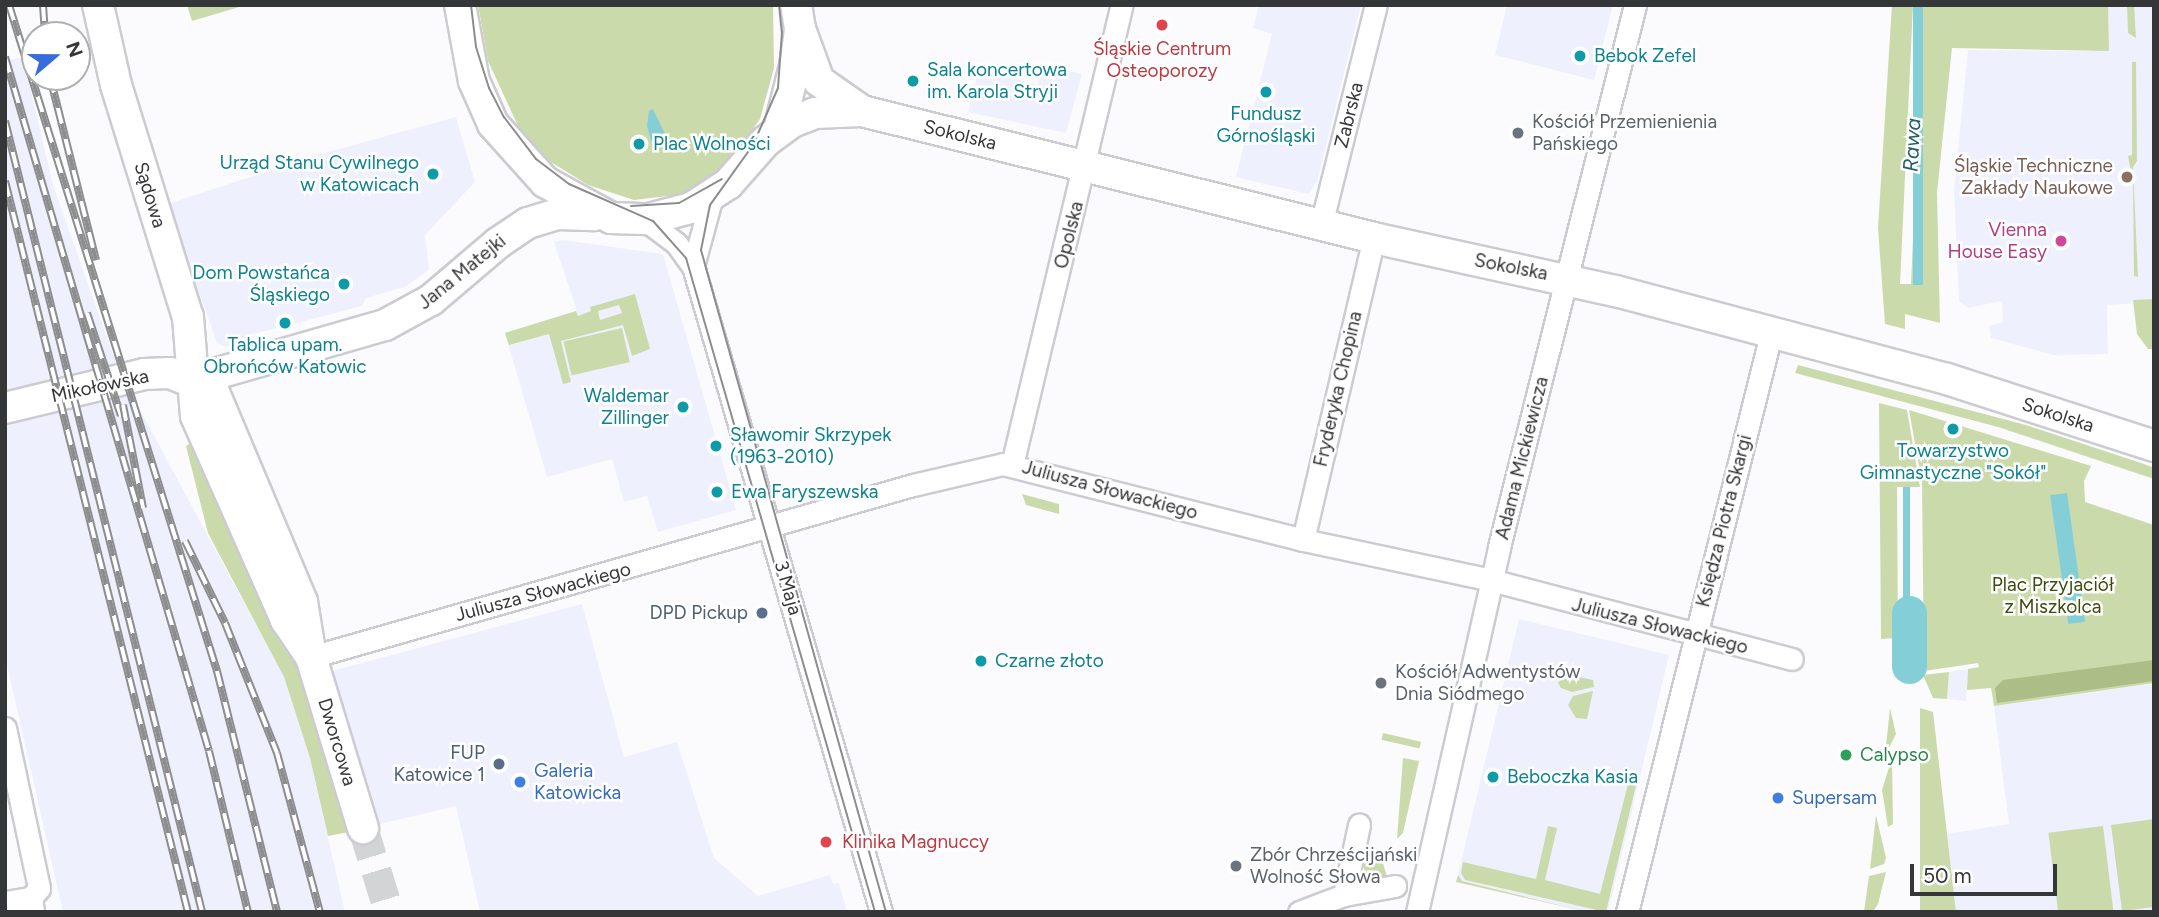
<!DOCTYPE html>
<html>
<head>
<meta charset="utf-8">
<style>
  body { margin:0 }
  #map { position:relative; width:2159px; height:917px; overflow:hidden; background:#fbfbfe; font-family:Figtree,sans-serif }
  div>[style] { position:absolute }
  .built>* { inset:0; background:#eff0fd }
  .green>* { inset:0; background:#cbdaaa; transform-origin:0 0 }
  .forest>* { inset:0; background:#adbd87 }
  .water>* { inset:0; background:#84ced8; transform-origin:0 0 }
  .river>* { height:35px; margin:-17.5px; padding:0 17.5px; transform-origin:17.5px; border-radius:17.5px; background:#84ced8 }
  .secondary-tunnel>* { height:30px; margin-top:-15px; transform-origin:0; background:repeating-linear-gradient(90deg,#d3d4d6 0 30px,transparent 0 45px) }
  .roads { filter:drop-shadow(2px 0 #cbcbd1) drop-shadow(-2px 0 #cbcbd1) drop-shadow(0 2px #cbcbd1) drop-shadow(0 -2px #cbcbd1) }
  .street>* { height:21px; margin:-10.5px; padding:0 10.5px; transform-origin:10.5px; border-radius:10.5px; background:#fff }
  .secondary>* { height:30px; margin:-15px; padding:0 15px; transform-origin:15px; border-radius:15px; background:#fff }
  .tram>* { height:2px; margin:-1px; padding:0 1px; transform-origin:1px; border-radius:1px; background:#8c8d8f }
  .rail>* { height:8px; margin-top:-4px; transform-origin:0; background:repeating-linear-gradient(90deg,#fff 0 16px,#8c8d8f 0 32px); box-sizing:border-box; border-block:2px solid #8c8d8f }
  .dots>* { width:19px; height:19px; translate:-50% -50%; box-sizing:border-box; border:4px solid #fff; border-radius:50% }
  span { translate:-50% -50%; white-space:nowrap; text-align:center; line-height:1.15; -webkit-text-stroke:5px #fff; paint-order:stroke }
  .health-label { font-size:19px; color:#be3a42 }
  .left { translate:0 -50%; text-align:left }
  .culture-label { font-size:19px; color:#0d838f }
  .right { translate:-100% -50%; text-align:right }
  .street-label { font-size:19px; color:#353638 }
  .worship-label { font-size:19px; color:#5b616d }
  .education-label { font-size:19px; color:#785e54 }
  .hotel-label { font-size:19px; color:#b23c85 }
  .park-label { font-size:19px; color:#3e4b0e }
  .service-label { font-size:19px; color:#4e5e75 }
  .leisure-label { font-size:19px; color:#27864d }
  .shop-label { font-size:19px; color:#366cbe }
  .water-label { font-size:21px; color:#236068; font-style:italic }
  .frame { position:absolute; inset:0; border:7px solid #353638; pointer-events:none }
  .north { position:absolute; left:21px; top:21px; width:70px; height:70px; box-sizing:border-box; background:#fff; border:2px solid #aeafaf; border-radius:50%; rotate:70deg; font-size:19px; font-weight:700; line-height:28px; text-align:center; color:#353638 }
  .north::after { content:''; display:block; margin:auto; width:24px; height:32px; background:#376cdc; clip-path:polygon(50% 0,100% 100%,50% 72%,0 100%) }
  .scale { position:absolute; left:1910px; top:864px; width:147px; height:32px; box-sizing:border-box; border:4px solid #353638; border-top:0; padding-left:9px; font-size:21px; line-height:24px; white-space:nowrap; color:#353638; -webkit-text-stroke:5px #fff; paint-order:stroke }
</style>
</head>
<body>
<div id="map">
  <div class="built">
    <i style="clip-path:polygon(1259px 5px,1361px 5px,1317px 182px,1308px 194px,1236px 177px,1272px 34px,1253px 28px)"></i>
    <i style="clip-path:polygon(1507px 5px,1613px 5px,1594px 80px,1495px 55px)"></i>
    <i style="clip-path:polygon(2093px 5px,2154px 5px,2154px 302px,2107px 305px,2108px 354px,2053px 355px,1991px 338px,1989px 326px,2003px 322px,2002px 301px,1968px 308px,1959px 301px,1954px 190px,1968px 50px,2093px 51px)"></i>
    <i style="clip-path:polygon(23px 57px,53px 185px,118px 369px,284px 677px,310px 758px,345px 912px,63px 912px,5px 656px,5px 61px)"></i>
    <i style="clip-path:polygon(1043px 64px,1082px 74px,1066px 133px,968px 112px,979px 70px,1037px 85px)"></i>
    <i style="clip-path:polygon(456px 117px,475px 182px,425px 235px,429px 270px,405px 287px,366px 298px,362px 306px,246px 336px,242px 343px,225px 347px,217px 343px,168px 204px,317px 155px)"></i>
    <i style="clip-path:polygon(563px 240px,663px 254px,736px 510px,658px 532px,647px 496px,624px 502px,612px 459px,547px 477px,505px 333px,577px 311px,554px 242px)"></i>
    <i style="clip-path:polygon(582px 604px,624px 757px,677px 742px,714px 858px,758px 896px,830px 875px,833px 884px,839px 883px,847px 912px,480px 912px,456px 806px,359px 829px,325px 673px)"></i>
    <i style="clip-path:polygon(1519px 619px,1669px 655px,1608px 912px,1587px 912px,1462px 881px,1458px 875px)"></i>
    <i style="clip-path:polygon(1968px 669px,1966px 701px,1947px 699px,1949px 672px)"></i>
    <i style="clip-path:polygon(2154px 683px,2154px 912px,1956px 912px,1947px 834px,2009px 824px,1994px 706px)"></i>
  </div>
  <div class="green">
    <i style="clip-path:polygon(187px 5px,246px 5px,192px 21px)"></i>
    <i style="clip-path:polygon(478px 5px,773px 5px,774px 68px,760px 119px,726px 167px,684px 194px,634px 200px,588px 185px,546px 159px,518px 126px,488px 61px)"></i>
    <i style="clip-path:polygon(1892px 5px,1913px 5px,1900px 284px,1911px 284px,1923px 5px,2108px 5px,2109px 51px,1952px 48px,1937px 193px,1940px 323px,1905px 314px,1905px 329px,1885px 324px,1878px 228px)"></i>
    <i style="clip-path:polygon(2127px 5px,2134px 5px,2136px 38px,2128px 33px)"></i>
    <i style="clip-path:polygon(2132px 62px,2136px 62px,2137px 161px,2133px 167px,2138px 277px,2134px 276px,2133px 182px,2128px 156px,2132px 155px)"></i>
    <i style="clip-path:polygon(evenodd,635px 294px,650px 349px,632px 356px,623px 325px,561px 341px,571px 382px,563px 384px,549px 334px,509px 345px,505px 333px,576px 311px,578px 316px,591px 311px,590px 307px,635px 294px,619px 305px,622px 313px,600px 320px,598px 311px,619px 305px)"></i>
    <i style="clip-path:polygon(2154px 299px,2154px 349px,2148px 349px,2137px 334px,2133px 300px)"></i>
    <i style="left:622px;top:328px;width:35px;height:60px;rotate:77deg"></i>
    <i style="clip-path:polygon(1798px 365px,2026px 425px,2144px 464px,2154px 468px,2154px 479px,1998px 427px,1795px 373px)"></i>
    <i style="clip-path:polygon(1879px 403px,1907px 410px,1919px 481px,1920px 487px,1897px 487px,1898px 638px,1881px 639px)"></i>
    <i style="clip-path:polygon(1909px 410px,2091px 466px,2084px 481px,2085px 502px,2154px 525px,2154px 683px,1994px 706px,1991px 688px,1967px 690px,1968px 669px,1979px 667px,1978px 663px,1924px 671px,1922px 482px)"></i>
    <i style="clip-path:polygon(191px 443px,274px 634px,297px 667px,317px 717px,349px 832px,328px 836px,310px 758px,284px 677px,208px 533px,186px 446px)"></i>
    <i style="clip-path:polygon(1022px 494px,1059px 504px,1059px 514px,1026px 505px)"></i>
    <i style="clip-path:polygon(1949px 672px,1947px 699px,1933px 698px,1923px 675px)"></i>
    <i style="clip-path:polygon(1565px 674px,1593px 680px,1594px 687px,1572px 692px,1561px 688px,1558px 683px)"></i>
    <i style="clip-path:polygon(1593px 691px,1587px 719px,1576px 718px,1568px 705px,1573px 696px)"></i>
    <i style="clip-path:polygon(1890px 708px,1896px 734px,1885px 756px)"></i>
    <i style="clip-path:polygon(1920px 708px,1933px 712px,1956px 912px,1920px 912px)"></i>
    <i style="left:1383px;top:733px;width:39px;height:7px;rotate:13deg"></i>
    <i style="clip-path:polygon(1403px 758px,1419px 761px,1403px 833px,1397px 839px)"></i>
    <i style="clip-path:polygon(1892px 758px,1893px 824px,1888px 827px,1882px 790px)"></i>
    <i style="clip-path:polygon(1629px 780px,1637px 781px,1606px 912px,1465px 880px,1461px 873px,1463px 862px,1536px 879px,1548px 826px,1557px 828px,1545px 880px,1600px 894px)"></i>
    <i style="clip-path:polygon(1876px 815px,1886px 858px,1884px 864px,1870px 869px)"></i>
    <i style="clip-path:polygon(2154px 819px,2154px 907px,2122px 911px,2111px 825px)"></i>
    <i style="left:2103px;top:826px;width:87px;height:55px;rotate:83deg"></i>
    <i style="clip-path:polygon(1381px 856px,1389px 884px,1369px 889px,1350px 881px,1353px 865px)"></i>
    <i style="clip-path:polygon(1886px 872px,1878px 904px,1873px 912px,1864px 912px,1869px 876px)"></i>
    <i style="clip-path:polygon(1458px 875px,1462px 881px,1587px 912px,1456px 882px)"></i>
  </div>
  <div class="forest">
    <i style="clip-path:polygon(2154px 660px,2154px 681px,1997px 703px,1995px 688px,2003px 680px)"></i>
  </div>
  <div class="water">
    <i style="left:1913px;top:5px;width:10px;height:280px"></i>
    <i style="clip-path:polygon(653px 109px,666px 136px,651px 141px,647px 126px,649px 111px)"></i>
    <i style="left:1903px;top:487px;width:7px;height:175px"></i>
    <i style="left:2067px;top:493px;width:130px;height:17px;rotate:82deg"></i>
  </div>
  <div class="river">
    <i style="left:1909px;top:613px;width:53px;rotate:90deg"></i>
  </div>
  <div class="secondary-tunnel">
    <i style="left:363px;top:828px;width:88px;rotate:72.8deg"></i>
  </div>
  <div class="roads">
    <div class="street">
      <i style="left:644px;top:219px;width:40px;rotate:37deg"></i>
      <i style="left:676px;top:243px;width:29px;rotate:54deg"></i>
      <i style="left:693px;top:266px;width:673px;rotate:73.77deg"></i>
      <i style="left:1321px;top:225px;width:227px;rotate:-76deg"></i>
      <i style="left:693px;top:266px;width:73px;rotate:-74.8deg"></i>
      <i style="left:1012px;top:465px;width:473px;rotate:-76.6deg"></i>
      <i style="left:1303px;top:540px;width:310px;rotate:-76.8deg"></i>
      <i style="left:311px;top:657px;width:626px;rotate:-15.95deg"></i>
      <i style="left:913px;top:485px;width:92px;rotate:-13.1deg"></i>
      <i style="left:1003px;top:464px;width:309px;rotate:14.2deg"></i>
      <i style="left:1303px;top:540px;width:192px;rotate:12deg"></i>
      <i style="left:1491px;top:580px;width:311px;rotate:14.7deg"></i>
      <i style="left:5px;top:728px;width:164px;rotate:78deg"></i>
      <i style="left:39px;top:888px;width:13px;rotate:129deg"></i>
      <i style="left:1344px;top:895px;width:72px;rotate:-77.9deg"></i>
      <i style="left:5px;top:902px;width:26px;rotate:-9deg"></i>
      <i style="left:31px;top:898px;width:12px;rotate:81deg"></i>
      <i style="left:1299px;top:912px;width:48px;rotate:-20.7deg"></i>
      <i style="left:1344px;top:895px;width:52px;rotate:-10deg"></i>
      <i style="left:1417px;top:912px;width:374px;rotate:-77.3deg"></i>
      <i style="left:1499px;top:547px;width:559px;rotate:-75.91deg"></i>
      <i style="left:1627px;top:912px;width:596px;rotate:-76.01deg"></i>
    </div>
    <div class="secondary">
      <i style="left:98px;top:5px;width:82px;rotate:77.3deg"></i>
      <i style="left:116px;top:85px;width:243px;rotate:72.8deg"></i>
      <i style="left:188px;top:317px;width:99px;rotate:85.4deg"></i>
      <i style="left:196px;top:416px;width:223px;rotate:66.2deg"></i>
      <i style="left:286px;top:620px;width:45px;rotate:56deg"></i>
      <i style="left:460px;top:5px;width:77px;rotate:79.6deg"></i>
      <i style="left:474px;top:81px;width:47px;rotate:66.2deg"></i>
      <i style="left:493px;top:124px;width:78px;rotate:48.1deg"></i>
      <i style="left:545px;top:182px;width:75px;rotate:28.6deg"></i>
      <i style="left:611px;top:218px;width:38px;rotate:2deg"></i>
      <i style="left:649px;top:219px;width:43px;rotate:-14.7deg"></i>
      <i style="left:691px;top:208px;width:44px;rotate:-33deg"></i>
      <i style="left:728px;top:184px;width:57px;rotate:-48.5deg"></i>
      <i style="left:766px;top:141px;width:32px;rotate:-36deg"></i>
      <i style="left:792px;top:122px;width:25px;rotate:-21deg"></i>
      <i style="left:815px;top:113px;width:47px;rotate:-2.4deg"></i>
      <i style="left:800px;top:29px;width:55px;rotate:69.9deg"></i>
      <i style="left:819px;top:81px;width:52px;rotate:34.9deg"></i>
      <i style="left:862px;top:111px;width:528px;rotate:13.93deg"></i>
      <i style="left:1374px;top:238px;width:248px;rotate:12.4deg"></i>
      <i style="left:1616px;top:291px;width:342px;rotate:14.9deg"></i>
      <i style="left:1947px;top:379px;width:218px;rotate:17.9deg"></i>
      <i style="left:779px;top:130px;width:66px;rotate:-76deg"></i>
      <i style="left:795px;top:66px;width:37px;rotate:-82deg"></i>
      <i style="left:800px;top:29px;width:24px;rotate:-99deg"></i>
      <i style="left:194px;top:380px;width:199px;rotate:-16.1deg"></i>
      <i style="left:385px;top:325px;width:52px;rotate:-28.5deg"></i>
      <i style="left:431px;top:300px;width:88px;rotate:-40.4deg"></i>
      <i style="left:498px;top:243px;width:36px;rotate:-34deg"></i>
      <i style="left:528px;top:223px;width:31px;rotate:-17deg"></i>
      <i style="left:558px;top:214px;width:36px;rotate:2deg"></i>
      <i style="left:5px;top:408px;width:143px;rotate:-13.7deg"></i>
      <i style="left:144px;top:374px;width:26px;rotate:-2deg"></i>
      <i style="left:170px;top:373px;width:46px;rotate:21.6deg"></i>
      <i style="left:213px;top:390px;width:230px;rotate:67.2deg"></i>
      <i style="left:302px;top:602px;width:56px;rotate:80.7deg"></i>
      <i style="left:311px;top:657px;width:179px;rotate:73.1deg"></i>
    </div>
  </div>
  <div class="tram">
    <i style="left:471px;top:5px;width:42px;rotate:83.2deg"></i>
    <i style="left:476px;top:47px;width:43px;rotate:72.4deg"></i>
    <i style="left:489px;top:88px;width:33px;rotate:63deg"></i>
    <i style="left:504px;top:117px;width:53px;rotate:52.7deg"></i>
    <i style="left:536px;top:159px;width:41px;rotate:37.1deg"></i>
    <i style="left:569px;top:184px;width:92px;rotate:23.8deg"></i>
    <i style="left:653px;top:221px;width:50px;rotate:48.3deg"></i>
    <i style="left:686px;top:258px;width:681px;rotate:73.88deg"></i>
    <i style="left:779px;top:5px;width:27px;rotate:84deg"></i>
    <i style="left:782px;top:32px;width:56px;rotate:94.1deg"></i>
    <i style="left:778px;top:88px;width:62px;rotate:113.7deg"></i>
    <i style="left:753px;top:145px;width:74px;rotate:125.6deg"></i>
    <i style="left:710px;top:205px;width:46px;rotate:101.3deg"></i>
    <i style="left:701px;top:250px;width:687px;rotate:74.39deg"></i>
    <i style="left:631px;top:206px;width:48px;rotate:-3.6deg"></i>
    <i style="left:679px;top:203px;width:49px;rotate:-29.2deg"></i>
  </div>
  <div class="rail">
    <i style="left:9px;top:5px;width:698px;rotate:72.66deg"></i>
    <i style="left:217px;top:671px;width:248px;rotate:76deg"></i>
    <i style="left:43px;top:5px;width:30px;rotate:86deg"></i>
    <i style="left:5px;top:57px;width:723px;rotate:73.62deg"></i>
    <i style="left:209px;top:751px;width:166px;rotate:76.4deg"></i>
    <i style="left:50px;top:77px;width:189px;rotate:75.9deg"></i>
    <i style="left:5px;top:121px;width:815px;rotate:76.01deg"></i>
    <i style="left:5px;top:181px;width:754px;rotate:75.95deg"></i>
    <i style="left:87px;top:313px;width:108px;rotate:71.7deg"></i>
    <i style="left:123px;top:405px;width:105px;rotate:79deg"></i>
    <i style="left:185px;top:541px;width:91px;rotate:64deg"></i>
    <i style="left:225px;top:623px;width:140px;rotate:68.2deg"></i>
    <i style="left:277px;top:753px;width:165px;rotate:74.9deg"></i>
  </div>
  <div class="dots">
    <i style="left:1162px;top:25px;background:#e0444e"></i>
    <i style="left:1580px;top:56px;background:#0f9aa8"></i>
    <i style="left:913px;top:81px;background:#0f9aa8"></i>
    <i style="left:1266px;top:92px;background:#0f9aa8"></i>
    <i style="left:1518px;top:133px;background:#6b7280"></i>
    <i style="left:639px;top:144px;background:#0f9aa8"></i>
    <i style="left:433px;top:174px;background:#0f9aa8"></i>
    <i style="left:2127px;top:177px;background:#8d6e63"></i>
    <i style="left:2061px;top:241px;background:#d1479c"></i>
    <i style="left:344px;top:284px;background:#0f9aa8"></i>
    <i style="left:285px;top:323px;background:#0f9aa8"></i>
    <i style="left:683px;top:407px;background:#0f9aa8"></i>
    <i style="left:1953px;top:429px;background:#0f9aa8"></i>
    <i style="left:716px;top:446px;background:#0f9aa8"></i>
    <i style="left:717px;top:492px;background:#0f9aa8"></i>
    <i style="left:762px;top:613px;background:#5c6f8a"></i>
    <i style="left:981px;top:661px;background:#0f9aa8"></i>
    <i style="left:1381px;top:683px;background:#6b7280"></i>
    <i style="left:1846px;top:755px;background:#2e9e5b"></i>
    <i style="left:499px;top:764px;background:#5c6f8a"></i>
    <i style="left:1493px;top:777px;background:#0f9aa8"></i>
    <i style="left:520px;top:782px;background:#3f7fe0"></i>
    <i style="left:1778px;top:798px;background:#3f7fe0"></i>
    <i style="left:826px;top:842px;background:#e0444e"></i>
    <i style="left:1236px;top:866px;background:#6b7280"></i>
  </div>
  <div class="health-label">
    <span style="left:1162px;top:60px">Śląskie Centrum<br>Osteoporozy</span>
    <span class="left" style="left:842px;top:842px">Klinika Magnuccy</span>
  </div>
  <div class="culture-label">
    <span class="left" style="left:1594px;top:56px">Bebok Zefel</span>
    <span class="left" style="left:927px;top:81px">Sala koncertowa<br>im. Karola Stryji</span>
    <span style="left:1266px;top:125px">Fundusz<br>Górnośląski</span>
    <span class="left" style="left:653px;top:144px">Plac Wolności</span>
    <span class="right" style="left:419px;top:174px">Urząd Stanu Cywilnego<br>w Katowicach</span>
    <span class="right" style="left:330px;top:284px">Dom Powstańca<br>Śląskiego</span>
    <span style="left:285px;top:356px">Tablica upam.<br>Obrońców Katowic</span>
    <span class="right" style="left:669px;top:407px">Waldemar<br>Zillinger</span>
    <span class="left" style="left:730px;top:446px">Sławomir Skrzypek<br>(1963-2010)</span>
    <span style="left:1953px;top:462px">Towarzystwo<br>Gimnastyczne "Sokół"</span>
    <span class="left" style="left:731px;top:492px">Ewa Faryszewska</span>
    <span class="left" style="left:995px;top:661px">Czarne złoto</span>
    <span class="left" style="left:1507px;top:777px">Beboczka Kasia</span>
  </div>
  <div class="street-label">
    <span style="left:1349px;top:115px;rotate:-76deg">Zabrska</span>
    <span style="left:960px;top:135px;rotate:14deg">Sokolska</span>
    <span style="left:150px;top:195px;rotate:73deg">Sądowa</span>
    <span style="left:1069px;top:235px;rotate:-76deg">Opolska</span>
    <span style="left:1511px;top:267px;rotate:11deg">Sokolska</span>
    <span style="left:462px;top:272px;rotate:-39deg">Jana Matejki</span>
    <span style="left:100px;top:386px;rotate:-12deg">Mikołowska</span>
    <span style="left:1338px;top:389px;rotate:-77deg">Fryderyka Chopina</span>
    <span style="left:2058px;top:415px;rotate:18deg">Sokolska</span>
    <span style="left:1522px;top:458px;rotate:-76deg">Adama Mickiewicza</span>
    <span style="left:1110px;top:490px;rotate:15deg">Juliusza Słowackiego</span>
    <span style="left:1724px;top:521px;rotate:-76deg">Księdza Piotra Skargi</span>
    <span style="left:788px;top:588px;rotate:74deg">3 Maja</span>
    <span style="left:543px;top:592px;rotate:-15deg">Juliusza Słowackiego</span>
    <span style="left:1660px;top:626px;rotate:14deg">Juliusza Słowackiego</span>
    <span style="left:337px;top:742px;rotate:73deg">Dworcowa</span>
  </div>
  <div class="worship-label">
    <span class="left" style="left:1532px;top:133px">Kościół Przemienienia<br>Pańskiego</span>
    <span class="left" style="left:1395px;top:683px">Kościół Adwentystów<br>Dnia Siódmego</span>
    <span class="left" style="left:1250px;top:866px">Zbór Chrześcijański<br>Wolność Słowa</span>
  </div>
  <div class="education-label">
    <span class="right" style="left:2113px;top:177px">Śląskie Techniczne<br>Zakłady Naukowe</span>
  </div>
  <div class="hotel-label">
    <span class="right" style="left:2047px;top:241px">Vienna<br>House Easy</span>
  </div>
  <div class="park-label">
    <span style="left:2053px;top:596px">Plac Przyjaciół<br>z Miszkolca</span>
  </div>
  <div class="service-label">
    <span class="right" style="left:748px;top:613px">DPD Pickup</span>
    <span class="right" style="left:485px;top:764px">FUP<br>Katowice 1</span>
  </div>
  <div class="leisure-label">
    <span class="left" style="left:1860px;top:755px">Calypso</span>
  </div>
  <div class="shop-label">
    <span class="left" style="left:534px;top:782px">Galeria<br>Katowicka</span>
    <span class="left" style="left:1792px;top:798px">Supersam</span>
  </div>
  <div class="water-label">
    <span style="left:1912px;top:145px;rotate:-87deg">Rawa</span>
  </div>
  <div class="frame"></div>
  <div class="north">N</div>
  <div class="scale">50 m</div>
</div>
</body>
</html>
